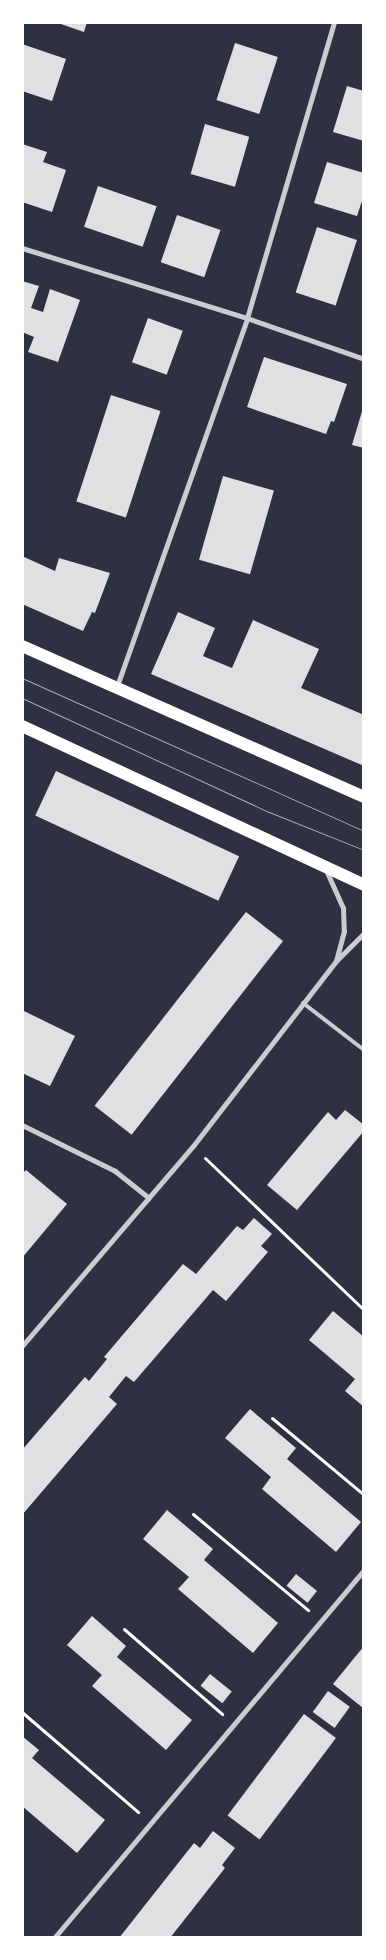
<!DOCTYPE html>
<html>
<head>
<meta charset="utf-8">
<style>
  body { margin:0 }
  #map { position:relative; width:386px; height:1960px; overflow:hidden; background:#2d3142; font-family:"IBM Plex Serif",serif }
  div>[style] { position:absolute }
  .building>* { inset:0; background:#e0e0e3; transform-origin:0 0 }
  .path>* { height:3px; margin:-1.5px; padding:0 1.5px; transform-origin:1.5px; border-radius:1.5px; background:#fff }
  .service>* { height:4px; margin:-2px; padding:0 2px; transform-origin:2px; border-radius:2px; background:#caccd0 }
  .minor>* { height:5px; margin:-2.5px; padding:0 2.5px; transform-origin:2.5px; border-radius:2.5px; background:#caccd0 }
  .primary>* { height:12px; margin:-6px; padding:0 6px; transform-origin:6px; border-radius:6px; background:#fff }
  .tram>* { height:1px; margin:-0.5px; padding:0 0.5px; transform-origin:0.5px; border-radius:0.5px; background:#abadb3 }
  span { translate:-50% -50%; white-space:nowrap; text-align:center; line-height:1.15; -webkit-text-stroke:5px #fff; paint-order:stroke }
  .frame { position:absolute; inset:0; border:24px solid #fff; pointer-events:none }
</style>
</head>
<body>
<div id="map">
  <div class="building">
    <i style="clip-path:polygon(55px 22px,87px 22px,84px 32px)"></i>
    <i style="left:235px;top:43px;width:45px;height:60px;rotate:18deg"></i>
    <i style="clip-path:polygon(22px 44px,66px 59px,52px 101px,22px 91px)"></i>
    <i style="clip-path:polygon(347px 86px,364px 91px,364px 141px,333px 132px)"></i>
    <i style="left:205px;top:124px;width:46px;height:52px;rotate:16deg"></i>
    <i style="clip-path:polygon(22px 144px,47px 152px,43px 162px,66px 170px,52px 212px,22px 202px)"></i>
    <i style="clip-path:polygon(327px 162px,364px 173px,364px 195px,357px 216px,314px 203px)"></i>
    <i style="left:98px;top:186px;width:62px;height:43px;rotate:19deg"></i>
    <i style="left:177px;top:215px;width:46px;height:50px;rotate:19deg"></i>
    <i style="left:317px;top:227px;width:42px;height:69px;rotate:18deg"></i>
    <i style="clip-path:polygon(22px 281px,39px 286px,31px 308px,43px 312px,50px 289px,80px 300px,58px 362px,28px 352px,34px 337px,22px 332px)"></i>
    <i style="left:148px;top:318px;width:37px;height:47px;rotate:20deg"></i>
    <i style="clip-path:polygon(264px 357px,347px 384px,334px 422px,331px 421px,326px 434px,247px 407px)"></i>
    <i style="left:111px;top:395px;width:52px;height:112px;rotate:18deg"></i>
    <i style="clip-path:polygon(363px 408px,364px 408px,364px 448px,352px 445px)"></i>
    <i style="left:223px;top:476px;width:53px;height:87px;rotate:16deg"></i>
    <i style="clip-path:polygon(22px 556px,55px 571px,59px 558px,110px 573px,95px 613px,92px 612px,83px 631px,22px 604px)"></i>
    <i style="clip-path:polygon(178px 612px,215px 628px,203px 656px,232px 668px,253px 620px,319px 649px,301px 688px,364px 715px,364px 766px,151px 674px)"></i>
    <i style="left:56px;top:771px;width:202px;height:49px;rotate:25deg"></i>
    <i style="left:246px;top:912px;width:47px;height:246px;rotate:38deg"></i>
    <i style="clip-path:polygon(22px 1010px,75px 1036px,50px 1086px,22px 1073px)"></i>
    <i style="clip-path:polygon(345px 1110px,364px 1125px,364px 1131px,297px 1210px,267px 1185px,328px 1112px,336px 1120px)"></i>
    <i style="clip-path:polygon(26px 1170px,67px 1204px,22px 1258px,22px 1174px)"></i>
    <i style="clip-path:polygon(254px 1218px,272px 1234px,261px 1246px,268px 1252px,226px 1301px,213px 1290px,134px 1382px,126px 1376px,109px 1397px,117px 1404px,22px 1515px,22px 1450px,85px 1377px,89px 1381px,107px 1359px,104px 1357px,183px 1264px,196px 1274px,237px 1226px,243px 1230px)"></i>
    <i style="clip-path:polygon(333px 1311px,364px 1337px,364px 1407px,345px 1391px,355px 1379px,309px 1340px)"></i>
    <i style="clip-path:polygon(250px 1409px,296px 1448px,287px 1459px,361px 1522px,336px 1552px,262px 1489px,271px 1477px,225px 1438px)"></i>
    <i style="clip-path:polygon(167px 1510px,213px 1549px,204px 1560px,278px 1623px,253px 1653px,178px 1589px,189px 1577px,143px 1539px)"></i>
    <i style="left:296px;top:1574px;width:27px;height:15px;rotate:39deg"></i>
    <i style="clip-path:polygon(92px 1616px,126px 1646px,117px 1657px,192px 1720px,166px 1750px,92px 1686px,102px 1675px,67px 1645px)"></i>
    <i style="clip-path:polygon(364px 1646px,364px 1707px,363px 1708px,333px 1684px)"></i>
    <i style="left:210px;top:1674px;width:28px;height:15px;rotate:39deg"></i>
    <i style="left:328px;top:1691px;width:27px;height:26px;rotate:36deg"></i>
    <i style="left:304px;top:1714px;width:40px;height:127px;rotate:37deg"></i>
    <i style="clip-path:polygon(22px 1736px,39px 1750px,32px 1758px,105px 1820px,77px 1853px,22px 1806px)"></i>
    <i style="clip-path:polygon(213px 1831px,235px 1848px,222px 1865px,225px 1868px,170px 1938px,119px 1938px,194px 1843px,200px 1848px)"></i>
  </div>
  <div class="path">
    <i style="left:205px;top:1158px;width:220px;rotate:43.7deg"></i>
    <i style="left:272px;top:1418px;width:120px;rotate:39.9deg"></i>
    <i style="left:193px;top:1514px;width:150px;rotate:39.9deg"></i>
    <i style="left:124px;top:1629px;width:130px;rotate:40.9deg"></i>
    <i style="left:23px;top:1713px;width:152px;rotate:40.7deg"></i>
  </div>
  <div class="service">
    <i style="left:303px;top:1003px;width:77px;rotate:37.6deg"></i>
  </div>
  <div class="minor">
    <i style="left:22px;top:248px;width:236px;rotate:17.3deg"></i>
    <i style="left:247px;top:318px;width:124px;rotate:19.3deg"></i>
    <i style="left:117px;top:686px;width:390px;rotate:-70.5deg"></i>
    <i style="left:247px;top:318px;width:309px;rotate:-73.6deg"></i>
    <i style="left:326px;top:870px;width:42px;rotate:65.9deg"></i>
    <i style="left:343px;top:908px;width:23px;rotate:88deg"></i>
    <i style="left:344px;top:931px;width:30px;rotate:105deg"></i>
    <i style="left:22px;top:1125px;width:104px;rotate:26.3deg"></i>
    <i style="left:115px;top:1171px;width:43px;rotate:38.5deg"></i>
    <i style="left:22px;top:1346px;width:263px;rotate:-49.5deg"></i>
    <i style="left:193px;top:1146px;width:234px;rotate:-52.3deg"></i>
    <i style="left:336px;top:961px;width:40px;rotate:-45deg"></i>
    <i style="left:54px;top:1938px;width:481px;rotate:-49.9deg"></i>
  </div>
  <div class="primary">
    <i style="left:22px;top:646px;width:374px;rotate:23.8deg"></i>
    <i style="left:22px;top:726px;width:377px;rotate:24.9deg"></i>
  </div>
  <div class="tram">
    <i style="left:22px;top:678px;width:375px;rotate:24.1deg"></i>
    <i style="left:22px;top:698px;width:272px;rotate:24.8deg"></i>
    <i style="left:269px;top:812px;width:102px;rotate:21.8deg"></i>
  </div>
  <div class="frame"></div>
</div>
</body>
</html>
